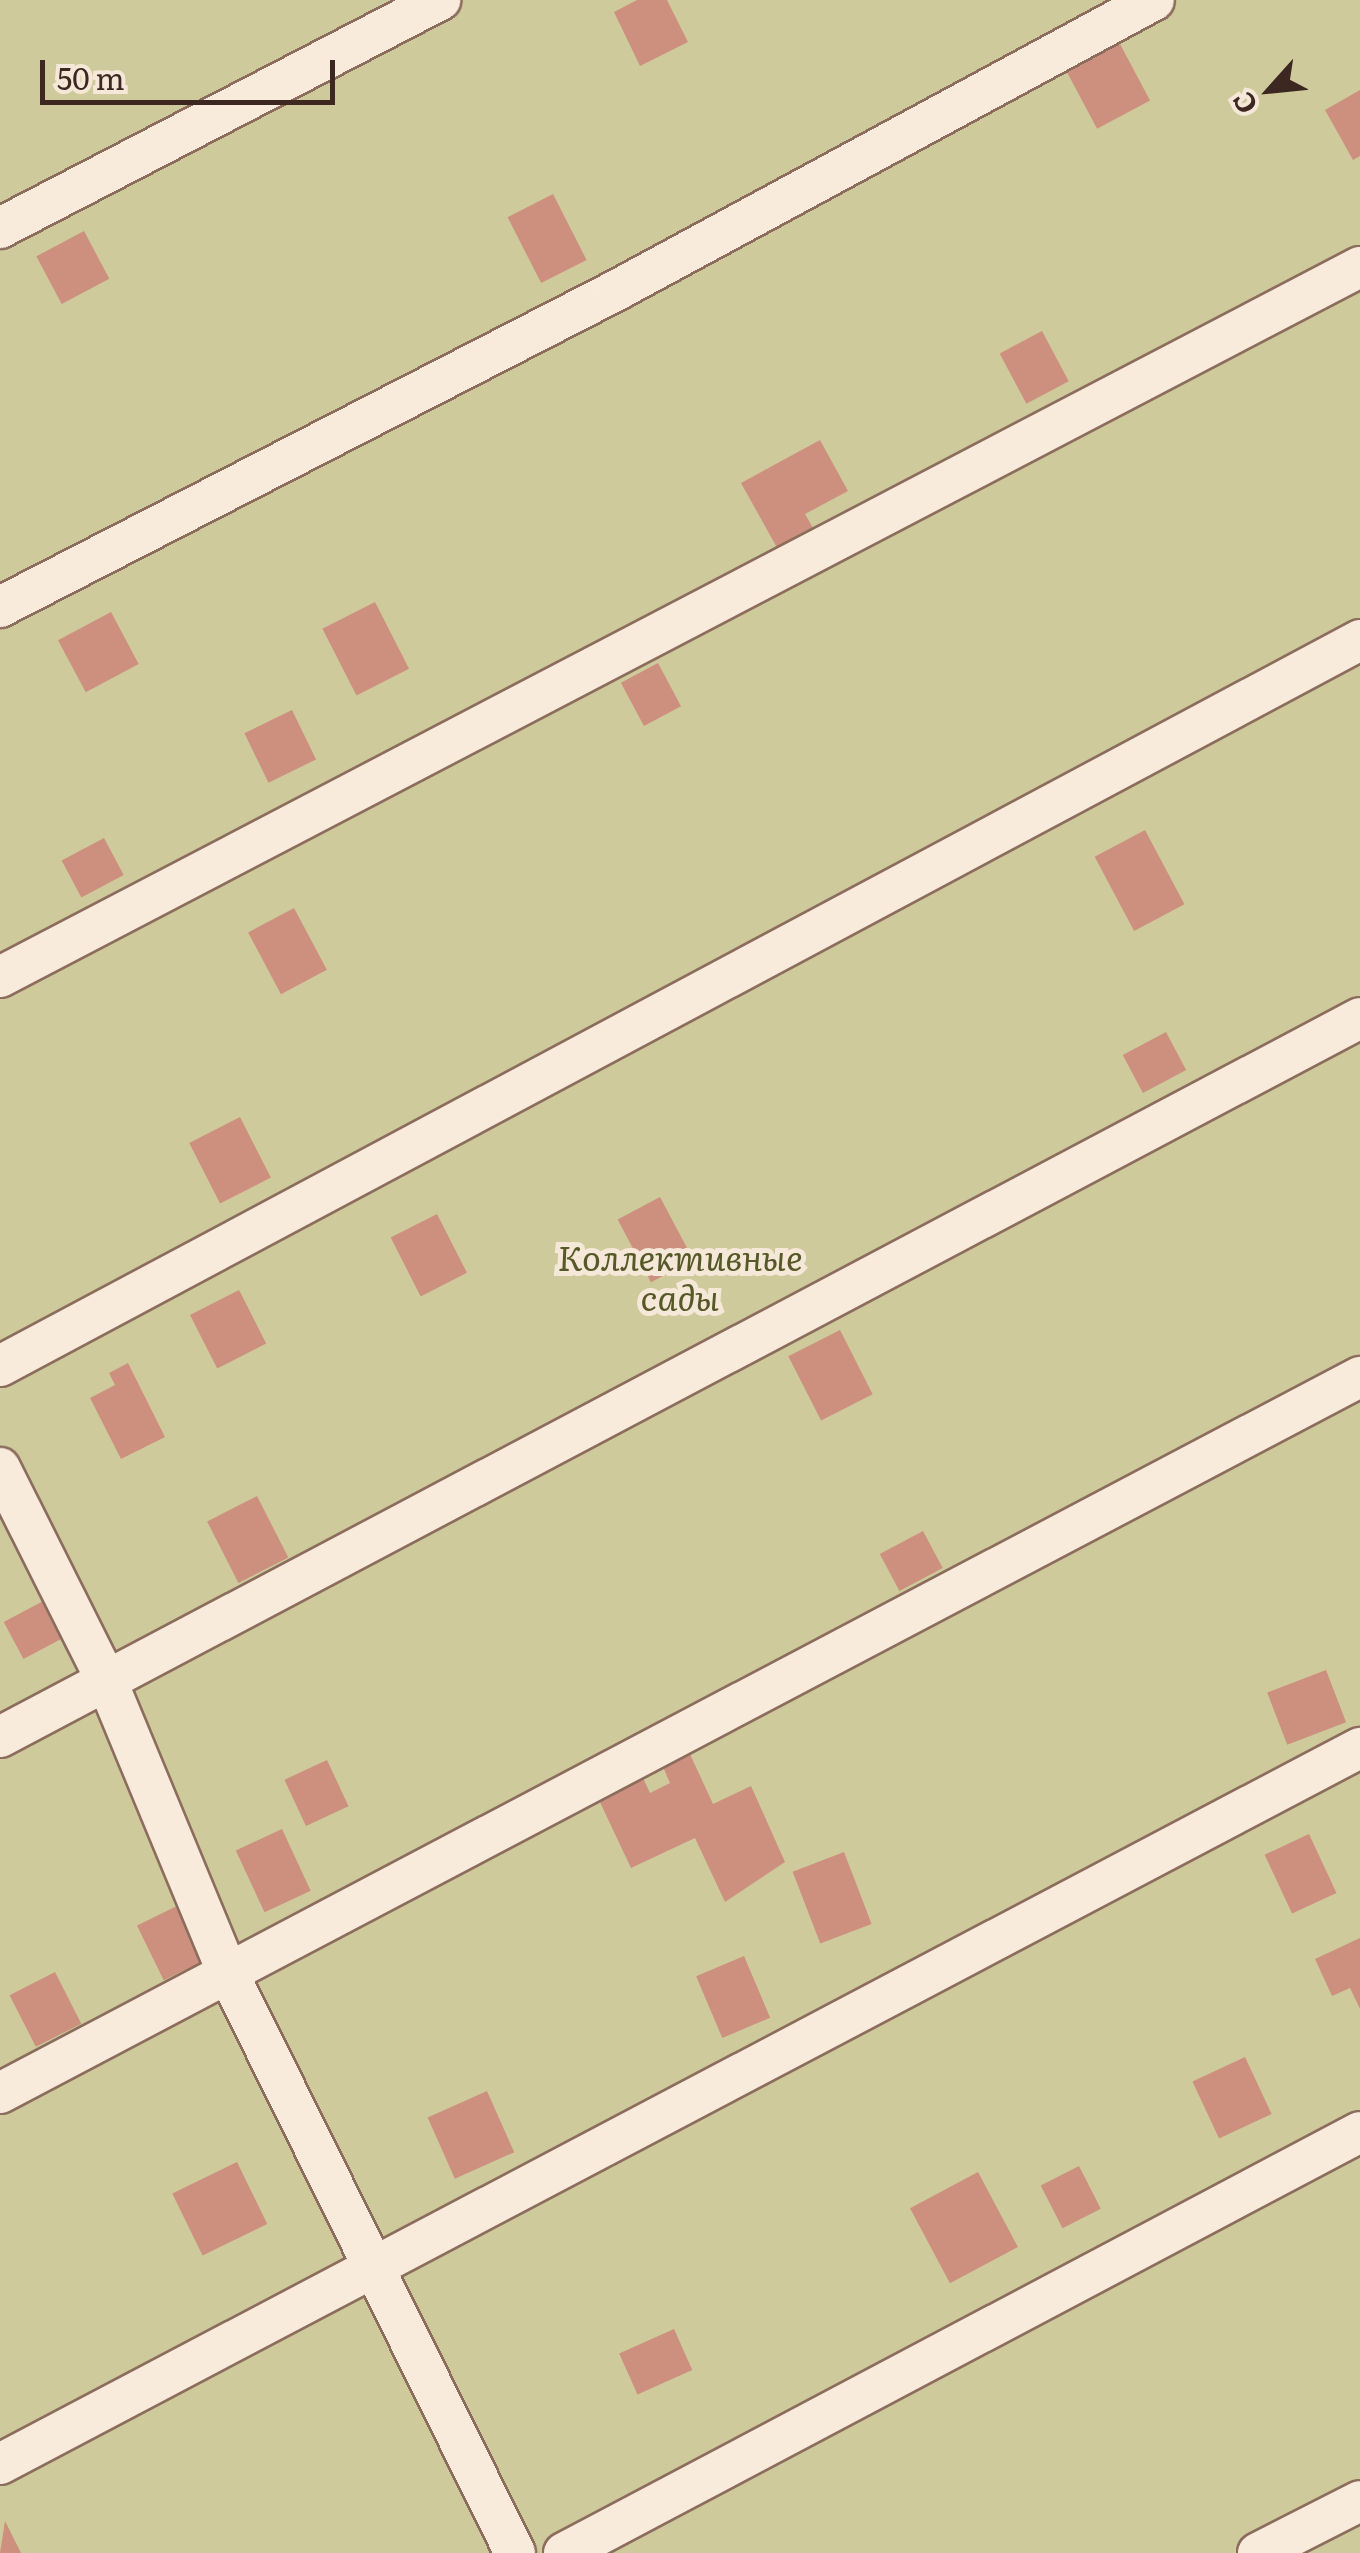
<!DOCTYPE html>
<html>
<head>
<meta charset="utf-8">
<style>
  body { margin:0 }
  #map { position:relative; width:1360px; height:2553px; overflow:hidden; background:#efdcc8; font-family:Literata,serif }
  div>[style] { position:absolute }
  .green>* { inset:0; background:#ceca9c; transform-origin:0 0 }
  .building>* { inset:0; background:#cd907e; transform-origin:0 0 }
  .roads { filter:drop-shadow(2px 0 #8c6d5d) drop-shadow(-2px 0 #8c6d5d) drop-shadow(0 2px #8c6d5d) drop-shadow(0 -2px #8c6d5d) }
  .minor>* { height:40px; margin:-20px; padding:0 20px; transform-origin:20px; border-radius:20px; background:#f9ebdc }
  span { translate:-50% -50%; white-space:nowrap; text-align:center; line-height:1.15; -webkit-text-stroke:10px #f6e8d8; paint-order:stroke }
  .park-label { font-size:35px; color:#565827; font-style:italic }
  .north { position:absolute; left:1220px; top:40px; width:100px; height:100px; -webkit-text-stroke:8px #f6e8d8; paint-order:stroke; rotate:243deg; font-size:28px; font-weight:700; line-height:40px; text-align:center; color:#3c2820 }
  .north::after { content:''; display:block; margin:auto; width:35px; height:45px; background:#3c2820; clip-path:polygon(50% 0,100% 100%,50% 72%,0 100%) }
  .scale { position:absolute; left:40px; top:60px; width:295px; height:45px; box-sizing:border-box; border:5px solid #3c2820; border-top:0; padding-left:12px; font-size:30px; line-height:35px; white-space:nowrap; color:#3c2820; -webkit-text-stroke:8px #f6e8d8; paint-order:stroke }
</style>
</head>
<body>
<div id="map">
  <div class="green">
    <i style="left:0;top:0;width:1360px;height:2553px"></i>
  </div>
  <div class="building">
    <i style="clip-path:polygon(637px 0,667px 0,688px 42px,640px 66px,614px 12px)"></i>
    <i style="left:1120px;top:44px;width:64px;height:60px;rotate:62deg"></i>
    <i style="clip-path:polygon(1360px 90px,1360px 156px,1353px 160px,1325px 110px)"></i>
    <i style="left:553px;top:194px;width:74px;height:51px;rotate:63deg"></i>
    <i style="left:84px;top:231px;width:54px;height:54px;rotate:62deg"></i>
    <i style="left:1042px;top:331px;width:57px;height:48px;rotate:62deg"></i>
    <i style="clip-path:polygon(820px 440px,848px 491px,805px 514px,816px 533px,780px 553px,741px 483px)"></i>
    <i style="left:375px;top:602px;width:75px;height:59px;rotate:63deg"></i>
    <i style="left:111px;top:612px;width:59px;height:60px;rotate:62deg"></i>
    <i style="left:658px;top:663px;width:49px;height:42px;rotate:62deg"></i>
    <i style="left:292px;top:710px;width:55px;height:53px;rotate:64deg"></i>
    <i style="left:1145px;top:830px;width:84px;height:57px;rotate:62deg"></i>
    <i style="left:104px;top:838px;width:42px;height:48px;rotate:62deg"></i>
    <i style="left:294px;top:908px;width:70px;height:52px;rotate:62deg"></i>
    <i style="left:1166px;top:1032px;width:43px;height:49px;rotate:62deg"></i>
    <i style="left:240px;top:1117px;width:68px;height:57px;rotate:63deg"></i>
    <i style="left:660px;top:1197px;width:71px;height:48px;rotate:62deg"></i>
    <i style="left:437px;top:1214px;width:66px;height:52px;rotate:63deg"></i>
    <i style="left:239px;top:1290px;width:60px;height:55px;rotate:63deg"></i>
    <i style="left:840px;top:1330px;width:72px;height:58px;rotate:63deg"></i>
    <i style="clip-path:polygon(128px 1363px,165px 1437px,121px 1459px,90px 1398px,115px 1385px,109px 1373px)"></i>
    <i style="left:257px;top:1496px;width:69px;height:56px;rotate:63deg"></i>
    <i style="left:923px;top:1531px;width:42px;height:49px;rotate:62deg"></i>
    <i style="left:47px;top:1599px;width:42px;height:49px;rotate:62deg"></i>
    <i style="left:1326px;top:1670px;width:56px;height:63px;rotate:69deg"></i>
    <i style="clip-path:polygon(690px 1754px,713px 1804px,751px 1786px,785px 1862px,725px 1902px,695px 1838px,631px 1868px,598px 1798px,643px 1778px,650px 1793px,670px 1783px,663px 1767px)"></i>
    <i style="left:327px;top:1760px;width:51px;height:47px;rotate:65deg"></i>
    <i style="left:282px;top:1829px;width:68px;height:51px;rotate:65deg"></i>
    <i style="left:1309px;top:1834px;width:65px;height:49px;rotate:65deg"></i>
    <i style="left:844px;top:1852px;width:77px;height:55px;rotate:69deg"></i>
    <i style="left:181px;top:1904px;width:61px;height:49px;rotate:64deg"></i>
    <i style="clip-path:polygon(1360px 1938px,1360px 2009px,1350px 1988px,1332px 1996px,1315px 1959px)"></i>
    <i style="left:744px;top:1956px;width:67px;height:52px;rotate:67deg"></i>
    <i style="left:55px;top:1972px;width:58px;height:51px;rotate:63deg"></i>
    <i style="left:1245px;top:2057px;width:63px;height:58px;rotate:65deg"></i>
    <i style="left:487px;top:2091px;width:67px;height:65px;rotate:66deg"></i>
    <i style="left:237px;top:2162px;width:69px;height:72px;rotate:64deg"></i>
    <i style="left:1079px;top:2166px;width:48px;height:43px;rotate:63deg"></i>
    <i style="left:978px;top:2172px;width:85px;height:77px;rotate:62deg"></i>
    <i style="left:674px;top:2329px;width:45px;height:60px;rotate:66deg"></i>
    <i style="clip-path:polygon(5px 2521px,21px 2553px,0 2553px)"></i>
  </div>
  <div class="roads">
    <div class="minor">
      <i style="left:0;top:228px;width:496px;rotate:-27.4deg"></i>
      <i style="left:0;top:607px;width:694px;rotate:-27.19deg"></i>
      <i style="left:617px;top:290px;width:610px;rotate:-28.37deg"></i>
      <i style="left:0;top:977px;width:1534px;rotate:-27.57deg"></i>
      <i style="left:0;top:1366px;width:1542px;rotate:-28.09deg"></i>
      <i style="left:0;top:1468px;width:241px;rotate:63.4deg"></i>
      <i style="left:108px;top:1684px;width:313px;rotate:67.5deg"></i>
      <i style="left:228px;top:1973px;width:647px;rotate:63.67deg"></i>
      <i style="left:0;top:1737px;width:1538px;rotate:-27.86deg"></i>
      <i style="left:0;top:2093px;width:1537px;rotate:-27.77deg"></i>
      <i style="left:0;top:2464px;width:1537px;rotate:-27.77deg"></i>
      <i style="left:564px;top:2553px;width:900px;rotate:-27.87deg"></i>
      <i style="left:1258px;top:2553px;width:114px;rotate:-27deg"></i>
    </div>
  </div>
  <div class="park-label">
    <span style="left:680px;top:1276px">Коллективные<br>сады</span>
  </div>
  <div class="north">С</div>
  <div class="scale">50 m</div>
</div>
</body>
</html>
